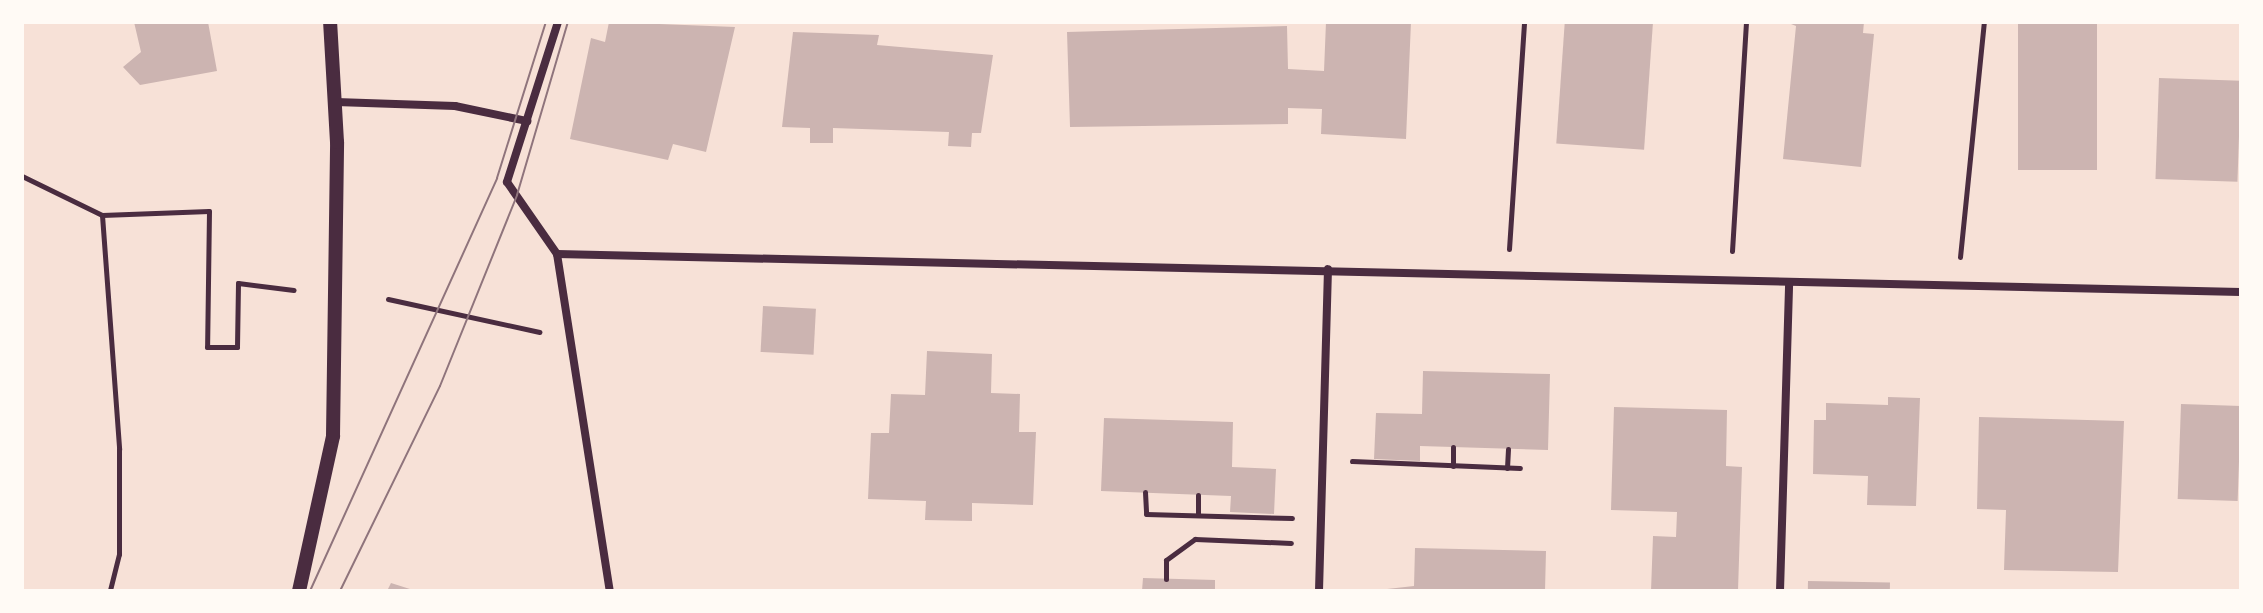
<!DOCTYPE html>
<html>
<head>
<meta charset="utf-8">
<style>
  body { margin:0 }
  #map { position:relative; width:2263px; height:613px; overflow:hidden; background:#f7e1d7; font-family:Karla,sans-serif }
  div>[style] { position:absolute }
  .building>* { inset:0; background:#ccb4b1; transform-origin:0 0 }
  .path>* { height:5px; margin:-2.5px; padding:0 2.5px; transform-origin:2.5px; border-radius:2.5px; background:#4a2c40 }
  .minor>* { height:8px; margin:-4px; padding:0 4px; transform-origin:4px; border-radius:4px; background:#4a2c40 }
  .tertiary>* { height:14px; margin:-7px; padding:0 7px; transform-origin:7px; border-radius:7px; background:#4a2c40 }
  .tram>* { height:2px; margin:-1px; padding:0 1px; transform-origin:1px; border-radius:1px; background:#8f747c }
  span { translate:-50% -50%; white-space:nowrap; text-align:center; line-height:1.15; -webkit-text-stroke:6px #fffaf5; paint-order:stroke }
  .frame { position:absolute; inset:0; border:24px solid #fffaf5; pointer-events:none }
</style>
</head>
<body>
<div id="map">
  <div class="building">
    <i style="clip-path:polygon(134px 22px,208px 22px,217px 71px,140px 85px,123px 67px,141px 52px)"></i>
    <i style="clip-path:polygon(609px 22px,735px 27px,706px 152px,673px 144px,668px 160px,570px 139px,591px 38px,605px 42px)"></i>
    <i style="clip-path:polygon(1326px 22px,1411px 22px,1406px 139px,1321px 134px,1322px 109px,1288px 108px,1288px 124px,1070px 127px,1067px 32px,1287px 26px,1288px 69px,1324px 71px)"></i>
    <i style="left:1653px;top:22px;width:128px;height:88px;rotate:94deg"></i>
    <i style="clip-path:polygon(1786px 22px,1864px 22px,1863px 33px,1874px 34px,1861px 167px,1783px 159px,1796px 26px)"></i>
    <i style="left:2018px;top:22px;width:79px;height:148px"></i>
    <i style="clip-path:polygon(793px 32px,879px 35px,877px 45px,993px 55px,981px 133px,972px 133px,971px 147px,948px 146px,949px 132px,833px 128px,833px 143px,810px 143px,810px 128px,782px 127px)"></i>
    <i style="left:2159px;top:78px;width:82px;height:101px;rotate:2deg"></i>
    <i style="left:763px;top:306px;width:53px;height:46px;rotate:3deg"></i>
    <i style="clip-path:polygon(927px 351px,992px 354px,991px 393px,1020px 394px,1019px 432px,1036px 432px,1033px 505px,972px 503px,972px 521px,925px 520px,926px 501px,868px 499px,871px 433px,889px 433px,891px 394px,925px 395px)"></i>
    <i style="clip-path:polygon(1423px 371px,1550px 374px,1548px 450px,1420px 446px,1420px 461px,1374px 459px,1376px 413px,1422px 414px)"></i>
    <i style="clip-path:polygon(1888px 397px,1920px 398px,1916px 506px,1867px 505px,1868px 476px,1813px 474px,1814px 420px,1826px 420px,1826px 403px,1888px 405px)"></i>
    <i style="left:2181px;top:404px;width:60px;height:95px;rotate:2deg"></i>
    <i style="clip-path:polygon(1614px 407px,1727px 410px,1726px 466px,1742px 467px,1738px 591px,1651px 591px,1653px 536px,1676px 537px,1677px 512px,1611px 510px)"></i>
    <i style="clip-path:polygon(1979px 417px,2124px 421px,2118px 572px,2004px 570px,2006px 510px,1977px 509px)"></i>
    <i style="clip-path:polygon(1104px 418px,1233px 422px,1232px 467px,1276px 469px,1274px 514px,1230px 512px,1231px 496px,1101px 491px)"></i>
    <i style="clip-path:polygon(1415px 548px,1546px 551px,1545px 591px,1369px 591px,1414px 586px)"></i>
    <i style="clip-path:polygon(1143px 578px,1215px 580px,1215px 591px,1142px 591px)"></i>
    <i style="left:1808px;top:581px;width:82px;height:10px;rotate:1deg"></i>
    <i style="clip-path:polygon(391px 583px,413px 590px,413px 591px,387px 591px)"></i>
  </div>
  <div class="path">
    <i style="left:22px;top:176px;width:89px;rotate:26deg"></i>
    <i style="left:102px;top:215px;width:235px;rotate:85.8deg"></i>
    <i style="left:119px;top:449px;width:105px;rotate:90deg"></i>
    <i style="left:119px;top:554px;width:38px;rotate:104deg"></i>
    <i style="left:102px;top:215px;width:107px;rotate:-2.1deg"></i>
    <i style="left:209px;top:211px;width:136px;rotate:90.8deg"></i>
    <i style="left:207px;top:347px;width:30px"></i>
    <i style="left:237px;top:347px;width:64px;rotate:-89.1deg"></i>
    <i style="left:238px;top:283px;width:56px;rotate:7.1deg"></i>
    <i style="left:1509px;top:249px;width:227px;rotate:-86.2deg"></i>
    <i style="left:1732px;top:251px;width:229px;rotate:-86.5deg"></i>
    <i style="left:1960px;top:257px;width:236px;rotate:-84.2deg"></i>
    <i style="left:388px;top:299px;width:155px;rotate:12.3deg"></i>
    <i style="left:1352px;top:461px;width:168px;rotate:2.4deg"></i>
    <i style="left:1453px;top:466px;width:19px;rotate:-90deg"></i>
    <i style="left:1507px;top:468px;width:19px;rotate:-87deg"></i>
    <i style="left:1145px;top:492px;width:22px;rotate:87deg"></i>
    <i style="left:1146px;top:514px;width:146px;rotate:1.6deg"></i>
    <i style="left:1198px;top:495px;width:20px;rotate:90deg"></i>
    <i style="left:1166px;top:579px;width:19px;rotate:-90deg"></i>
    <i style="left:1166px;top:560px;width:36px;rotate:-36deg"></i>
    <i style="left:1195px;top:539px;width:96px;rotate:2.4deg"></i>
  </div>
  <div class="minor">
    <i style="left:558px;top:22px;width:168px;rotate:107.7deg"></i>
    <i style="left:507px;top:182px;width:88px;rotate:55.2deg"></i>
    <i style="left:557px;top:254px;width:341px;rotate:81.1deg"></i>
    <i style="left:336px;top:102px;width:119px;rotate:1.9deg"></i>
    <i style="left:455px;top:106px;width:74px;rotate:11.8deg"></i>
    <i style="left:557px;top:254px;width:1684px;rotate:1.29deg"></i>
    <i style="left:1319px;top:591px;width:322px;rotate:-88.4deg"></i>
    <i style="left:1780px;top:591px;width:309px;rotate:-88.3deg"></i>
  </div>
  <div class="tertiary">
    <i style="left:299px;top:591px;width:159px;rotate:-77.6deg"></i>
    <i style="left:333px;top:436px;width:294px;rotate:-89.2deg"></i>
    <i style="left:337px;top:142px;width:120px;rotate:-93.3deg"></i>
  </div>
  <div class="tram">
    <i style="left:310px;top:591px;width:453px;rotate:-65.6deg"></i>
    <i style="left:497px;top:178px;width:164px;rotate:-72.6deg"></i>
    <i style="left:340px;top:591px;width:228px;rotate:-64deg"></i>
    <i style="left:440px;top:386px;width:206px;rotate:-68deg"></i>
    <i style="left:517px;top:195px;width:180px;rotate:-73.6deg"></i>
  </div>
  <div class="frame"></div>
</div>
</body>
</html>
